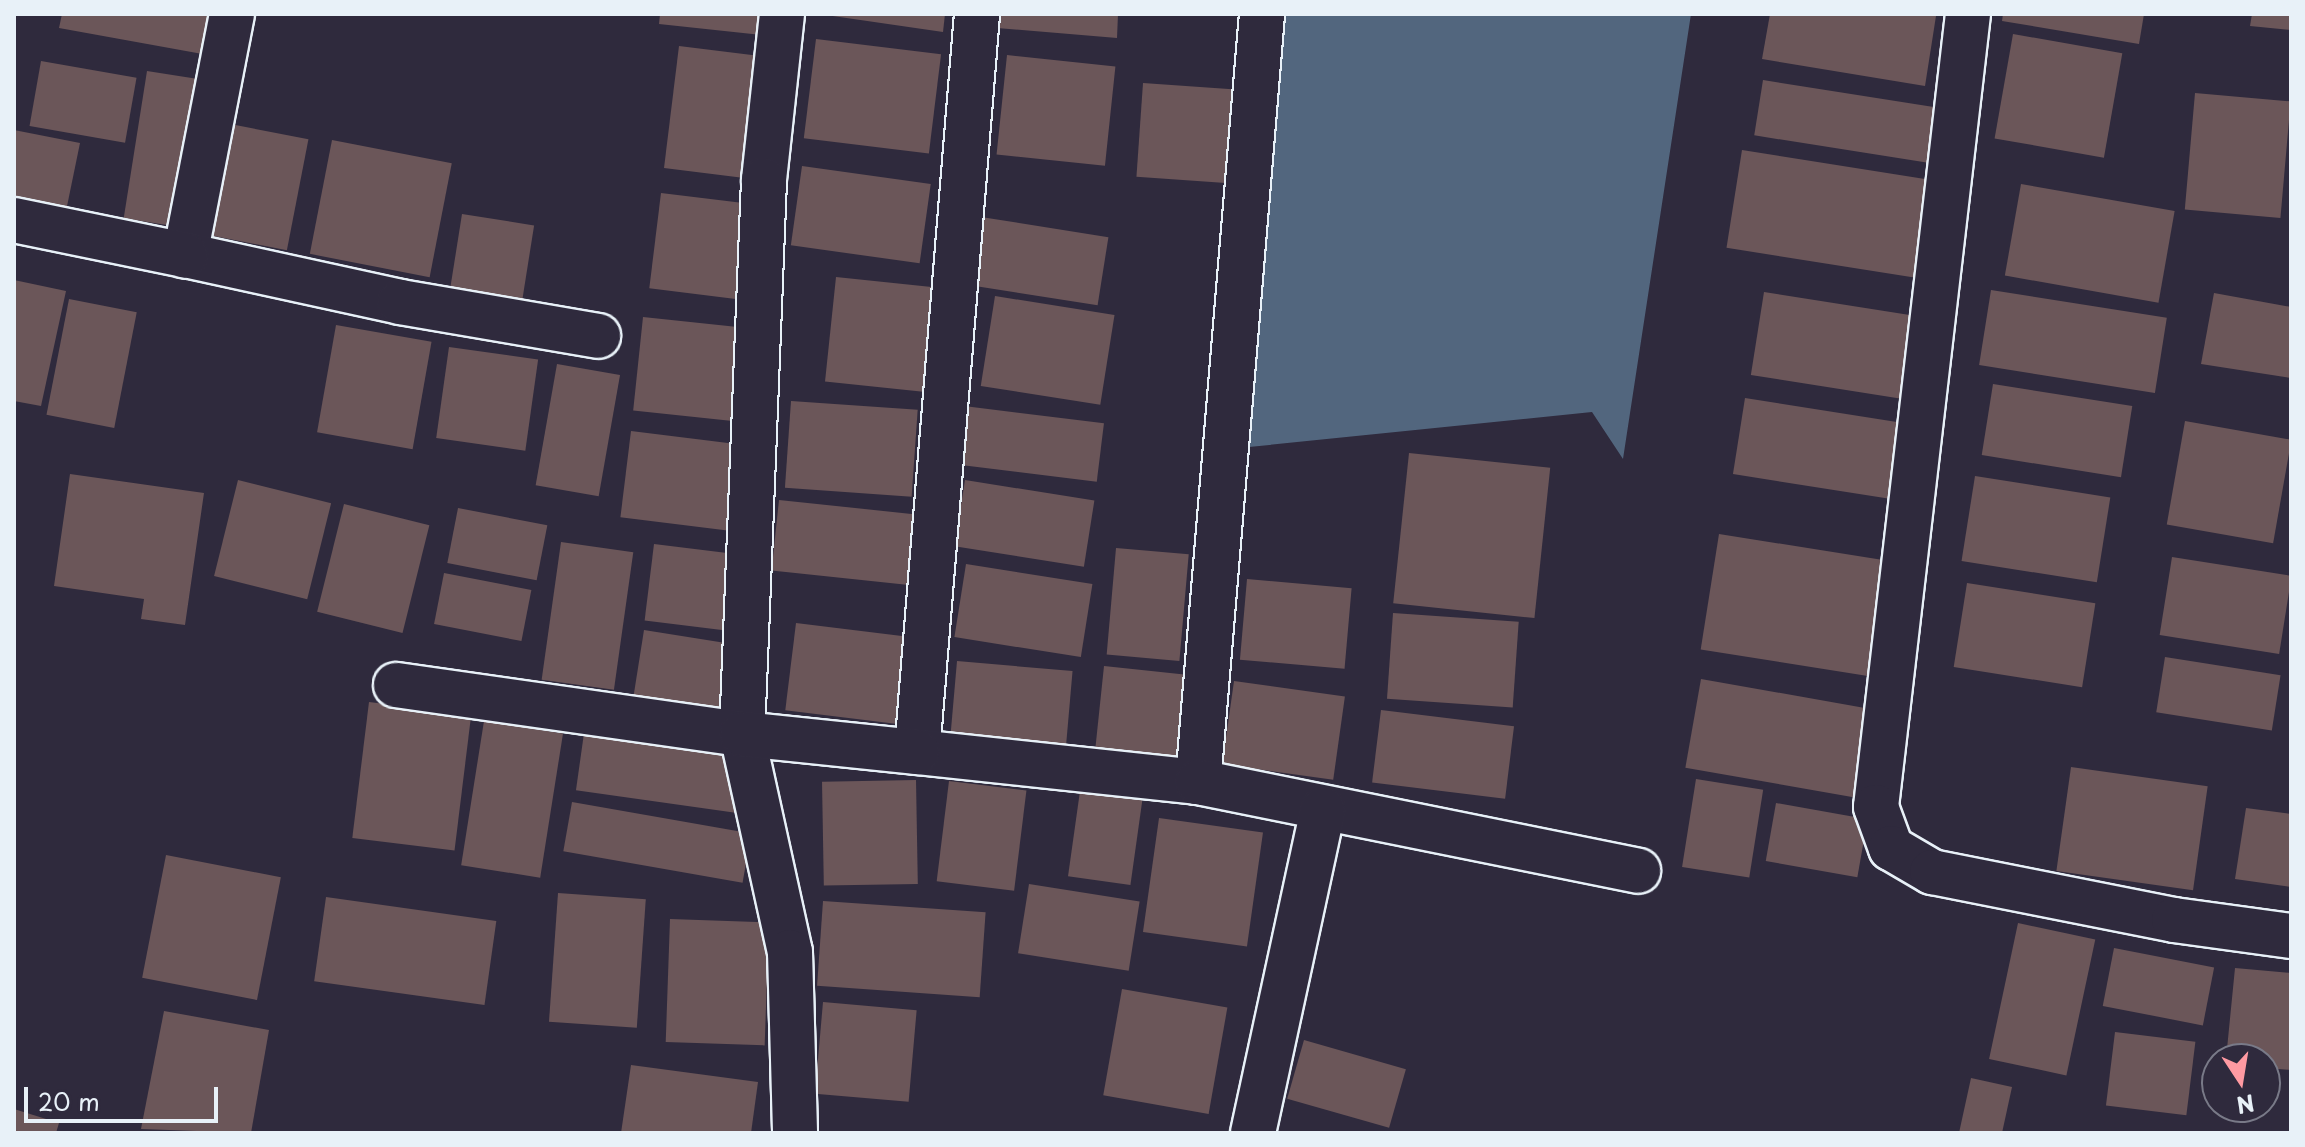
<!DOCTYPE html>
<html>
<head>
<meta charset="utf-8">
<style>
  body { margin:0 }
  #map { position:relative; width:2305px; height:1147px; overflow:hidden; background:#2f2a3d; font-family:"Playpen Sans",sans-serif }
  div>[style] { position:absolute }
  .water>* { inset:0; background:#52667e }
  .building>* { inset:0; background:#6b5659; transform-origin:0 0 }
  .roads { filter:drop-shadow(2px 0 #e8f1f8) drop-shadow(-2px 0 #e8f1f8) drop-shadow(0 2px #e8f1f8) drop-shadow(0 -2px #e8f1f8) }
  .street>* { height:44px; margin:-22px; padding:0 22px; transform-origin:22px; border-radius:22px; background:#2f2a3d }
  span { translate:-50% -50%; white-space:nowrap; text-align:center; line-height:1.15; -webkit-text-stroke:6px #2f2a3d; paint-order:stroke }
  .frame { position:absolute; inset:0; border:16px solid #e8f1f8; pointer-events:none }
  .north { position:absolute; left:2201px; top:1043px; width:80px; height:80px; box-sizing:border-box; background:#2f2a3d; border:2px solid #797a88; border-radius:50%; rotate:168deg; font-size:22px; font-weight:700; line-height:32px; text-align:center; color:#e8f1f8 }
  .north::after { content:''; display:block; margin:auto; width:28px; height:36px; background:#ff9aa2; clip-path:polygon(50% 0,100% 100%,50% 72%,0 100%) }
  .scale { position:absolute; left:24px; top:1087px; width:194px; height:36px; box-sizing:border-box; border:4px solid #e8f1f8; border-top:0; padding-left:10px; font-size:24px; line-height:28px; white-space:nowrap; color:#e8f1f8; -webkit-text-stroke:6px #2f2a3d; paint-order:stroke }
</style>
</head>
<body>
<div id="map">
  <div class="water">
    <i style="clip-path:polygon(1282px 14px,1691px 14px,1623px 459px,1592px 412px,1249px 447px)"></i>
  </div>
  <div class="building">
    <i style="clip-path:polygon(62px 14px,227px 14px,219px 57px,59px 28px)"></i>
    <i style="clip-path:polygon(660px 14px,773px 14px,771px 36px,659px 24px)"></i>
    <i style="clip-path:polygon(819px 14px,945px 14px,943px 32px)"></i>
    <i style="clip-path:polygon(998px 14px,1118px 14px,1117px 38px,997px 28px)"></i>
    <i style="clip-path:polygon(1770px 14px,1936px 16px,1925px 86px,1762px 59px)"></i>
    <i style="clip-path:polygon(2003px 14px,2144px 14px,2139px 44px,2002px 21px)"></i>
    <i style="clip-path:polygon(2252px 14px,2291px 14px,2291px 30px,2250px 26px)"></i>
    <i style="left:2013px;top:34px;width:111px;height:106px;rotate:10deg"></i>
    <i style="left:816px;top:39px;width:126px;height:100px;rotate:7deg"></i>
    <i style="left:679px;top:46px;width:93px;height:123px;rotate:7deg"></i>
    <i style="left:1007px;top:55px;width:109px;height:100px;rotate:6deg"></i>
    <i style="left:41px;top:61px;width:97px;height:66px;rotate:10deg"></i>
    <i style="left:147px;top:71px;width:63px;height:149px;rotate:9deg"></i>
    <i style="left:1763px;top:80px;width:176px;height:56px;rotate:9deg"></i>
    <i style="left:1143px;top:83px;width:93px;height:94px;rotate:4deg"></i>
    <i style="left:2195px;top:93px;width:96px;height:117px;rotate:5deg"></i>
    <i style="left:225px;top:123px;width:85px;height:113px;rotate:11deg"></i>
    <i style="clip-path:polygon(14px 130px,80px 143px,65px 216px,14px 205px)"></i>
    <i style="left:332px;top:140px;width:122px;height:116px;rotate:11deg"></i>
    <i style="left:1742px;top:150px;width:198px;height:99px;rotate:9deg"></i>
    <i style="left:802px;top:166px;width:130px;height:80px;rotate:8deg"></i>
    <i style="left:2021px;top:184px;width:156px;height:93px;rotate:10deg"></i>
    <i style="left:661px;top:193px;width:87px;height:96px;rotate:7deg"></i>
    <i style="left:462px;top:214px;width:73px;height:74px;rotate:9deg"></i>
    <i style="left:981px;top:217px;width:129px;height:69px;rotate:9deg"></i>
    <i style="left:836px;top:277px;width:101px;height:105px;rotate:6deg"></i>
    <i style="clip-path:polygon(14px 280px,66px 291px,41px 406px,14px 401px)"></i>
    <i style="left:1991px;top:290px;width:178px;height:76px;rotate:9deg"></i>
    <i style="left:1764px;top:292px;width:162px;height:84px;rotate:9deg"></i>
    <i style="clip-path:polygon(2214px 293px,2291px 307px,2291px 378px,2201px 364px)"></i>
    <i style="left:995px;top:296px;width:121px;height:91px;rotate:9deg"></i>
    <i style="left:69px;top:299px;width:69px;height:118px;rotate:11deg"></i>
    <i style="left:643px;top:317px;width:107px;height:94px;rotate:6deg"></i>
    <i style="left:336px;top:325px;width:97px;height:109px;rotate:10deg"></i>
    <i style="left:449px;top:347px;width:90px;height:92px;rotate:8deg"></i>
    <i style="left:557px;top:364px;width:64px;height:123px;rotate:10deg"></i>
    <i style="left:1993px;top:384px;width:141px;height:72px;rotate:9deg"></i>
    <i style="left:1745px;top:398px;width:165px;height:77px;rotate:9deg"></i>
    <i style="left:791px;top:401px;width:127px;height:87px;rotate:4deg"></i>
    <i style="left:964px;top:406px;width:141px;height:59px;rotate:7deg"></i>
    <i style="left:2185px;top:421px;width:108px;height:105px;rotate:10deg"></i>
    <i style="left:631px;top:431px;width:118px;height:87px;rotate:7deg"></i>
    <i style="left:1409px;top:453px;width:142px;height:151px;rotate:6deg"></i>
    <i style="clip-path:polygon(70px 474px,204px 493px,185px 625px,141px 619px,144px 599px,54px 586px)"></i>
    <i style="left:1975px;top:476px;width:137px;height:86px;rotate:9deg"></i>
    <i style="left:238px;top:480px;width:96px;height:99px;rotate:14deg"></i>
    <i style="left:965px;top:480px;width:131px;height:67px;rotate:9deg"></i>
    <i style="left:779px;top:500px;width:138px;height:71px;rotate:6deg"></i>
    <i style="left:344px;top:504px;width:88px;height:111px;rotate:14deg"></i>
    <i style="left:458px;top:508px;width:91px;height:56px;rotate:11deg"></i>
    <i style="left:1719px;top:534px;width:174px;height:117px;rotate:9deg"></i>
    <i style="left:561px;top:542px;width:73px;height:139px;rotate:8deg"></i>
    <i style="left:654px;top:544px;width:88px;height:77px;rotate:7deg"></i>
    <i style="left:1116px;top:548px;width:73px;height:107px;rotate:5deg"></i>
    <i style="left:2172px;top:557px;width:121px;height:79px;rotate:9deg"></i>
    <i style="left:966px;top:564px;width:128px;height:74px;rotate:9deg"></i>
    <i style="left:444px;top:573px;width:89px;height:52px;rotate:11deg"></i>
    <i style="left:1247px;top:579px;width:105px;height:81px;rotate:5deg"></i>
    <i style="left:1967px;top:583px;width:130px;height:85px;rotate:9deg"></i>
    <i style="left:1393px;top:613px;width:126px;height:86px;rotate:4deg"></i>
    <i style="left:796px;top:623px;width:119px;height:88px;rotate:7deg"></i>
    <i style="left:644px;top:630px;width:89px;height:83px;rotate:9deg"></i>
    <i style="left:2165px;top:657px;width:117px;height:56px;rotate:9deg"></i>
    <i style="left:957px;top:661px;width:116px;height:81px;rotate:5deg"></i>
    <i style="left:1104px;top:666px;width:83px;height:94px;rotate:6deg"></i>
    <i style="left:1701px;top:679px;width:175px;height:90px;rotate:10deg"></i>
    <i style="left:1234px;top:681px;width:112px;height:84px;rotate:8deg"></i>
    <i style="left:369px;top:702px;width:103px;height:137px;rotate:7deg"></i>
    <i style="left:1381px;top:710px;width:134px;height:73px;rotate:7deg"></i>
    <i style="left:484px;top:721px;width:80px;height:146px;rotate:9deg"></i>
    <i style="left:585px;top:726px;width:161px;height:65px;rotate:8deg"></i>
    <i style="left:2071px;top:767px;width:138px;height:105px;rotate:8deg"></i>
    <i style="left:1696px;top:779px;width:68px;height:89px;rotate:9deg"></i>
    <i style="left:916px;top:780px;width:104px;height:94px;rotate:89deg"></i>
    <i style="left:949px;top:781px;width:78px;height:101px;rotate:7deg"></i>
    <i style="left:1080px;top:791px;width:63px;height:86px;rotate:8deg"></i>
    <i style="left:572px;top:802px;width:182px;height:50px;rotate:10deg"></i>
    <i style="left:1776px;top:803px;width:93px;height:59px;rotate:10deg"></i>
    <i style="clip-path:polygon(2246px 808px,2291px 814px,2291px 887px,2235px 879px)"></i>
    <i style="left:1159px;top:818px;width:105px;height:115px;rotate:8deg"></i>
    <i style="left:166px;top:855px;width:117px;height:125px;rotate:11deg"></i>
    <i style="left:1029px;top:884px;width:112px;height:70px;rotate:9deg"></i>
    <i style="left:558px;top:893px;width:88px;height:129px;rotate:4deg"></i>
    <i style="left:326px;top:897px;width:172px;height:85px;rotate:8deg"></i>
    <i style="left:823px;top:901px;width:163px;height:85px;rotate:4deg"></i>
    <i style="left:670px;top:919px;width:99px;height:123px;rotate:2deg"></i>
    <i style="left:2018px;top:923px;width:79px;height:139px;rotate:12deg"></i>
    <i style="left:2114px;top:948px;width:102px;height:59px;rotate:11deg"></i>
    <i style="clip-path:polygon(2235px 968px,2291px 973px,2291px 1070px,2265px 1068px,2265px 1059px,2226px 1059px)"></i>
    <i style="left:1122px;top:989px;width:107px;height:108px;rotate:10deg"></i>
    <i style="left:823px;top:1002px;width:94px;height:92px;rotate:5deg"></i>
    <i style="clip-path:polygon(164px 1011px,269px 1030px,251px 1133px,141px 1129px)"></i>
    <i style="left:2115px;top:1032px;width:81px;height:74px;rotate:7deg"></i>
    <i style="left:1304px;top:1040px;width:106px;height:61px;rotate:16deg"></i>
    <i style="clip-path:polygon(631px 1065px,758px 1082px,751px 1133px,621px 1133px)"></i>
    <i style="clip-path:polygon(1971px 1078px,2012px 1087px,2002px 1133px,1959px 1133px)"></i>
    <i style="clip-path:polygon(14px 1109px,59px 1123px,56px 1133px,14px 1133px)"></i>
  </div>
  <div class="roads">
    <div class="street">
      <i style="left:232px;top:14px;width:246px;rotate:101deg"></i>
      <i style="left:185px;top:255px;width:220px;rotate:12.3deg"></i>
      <i style="left:400px;top:302px;width:201px;rotate:9.7deg"></i>
      <i style="left:782px;top:14px;width:167px;rotate:96.2deg"></i>
      <i style="left:764px;top:180px;width:554px;rotate:92.27deg"></i>
      <i style="left:742px;top:734px;width:223px;rotate:77.6deg"></i>
      <i style="left:790px;top:952px;width:181px;rotate:88.4deg"></i>
      <i style="left:977px;top:14px;width:740px;rotate:94.65deg"></i>
      <i style="left:917px;top:752px;width:283px;rotate:6.1deg"></i>
      <i style="left:1262px;top:14px;width:771px;rotate:94.76deg"></i>
      <i style="left:1198px;top:782px;width:449px;rotate:11.4deg"></i>
      <i style="left:1968px;top:14px;width:798px;rotate:96.62deg"></i>
      <i style="left:1876px;top:807px;width:44px;rotate:69.9deg"></i>
      <i style="left:1891px;top:848px;width:48px;rotate:30.3deg"></i>
      <i style="left:1932px;top:872px;width:247px;rotate:11.2deg"></i>
      <i style="left:2174px;top:920px;width:118px;rotate:7.8deg"></i>
      <i style="left:14px;top:220px;width:175px;rotate:11.6deg"></i>
      <i style="left:396px;top:685px;width:349px;rotate:8.1deg"></i>
      <i style="left:742px;top:734px;width:176px;rotate:5.9deg"></i>
      <i style="left:1253px;top:1133px;width:331px;rotate:-77.8deg"></i>
    </div>
  </div>
  <div class="frame"></div>
  <div class="north">N</div>
  <div class="scale">20 m</div>
</div>
</body>
</html>
